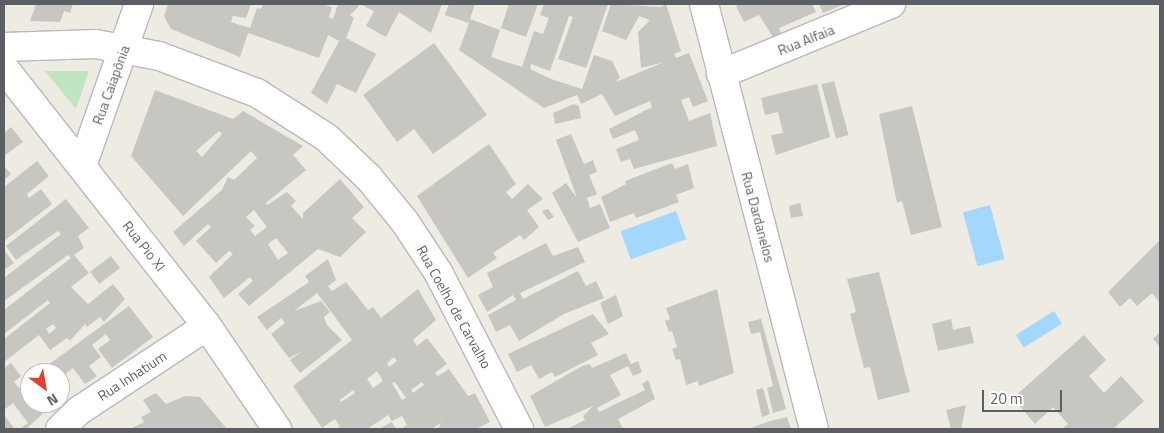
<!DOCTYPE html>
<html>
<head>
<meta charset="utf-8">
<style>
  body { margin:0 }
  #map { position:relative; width:1164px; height:433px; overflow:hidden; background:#eeebe3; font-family:"Titillium Web",sans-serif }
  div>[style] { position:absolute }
  .green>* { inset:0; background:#c0e5c0 }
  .water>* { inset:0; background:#a3d7fd; transform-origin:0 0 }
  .building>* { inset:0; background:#c8c6c0; transform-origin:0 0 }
  .roads { filter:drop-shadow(1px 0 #b6b9bd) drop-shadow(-1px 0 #b6b9bd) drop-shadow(0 1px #b6b9bd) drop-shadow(0 -1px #b6b9bd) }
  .minor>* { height:28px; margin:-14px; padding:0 14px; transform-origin:14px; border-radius:14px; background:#fff }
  span { translate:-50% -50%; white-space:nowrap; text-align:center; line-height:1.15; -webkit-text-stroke:4px #fff; paint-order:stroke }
  .street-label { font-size:14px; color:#5b5f64 }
  .frame { position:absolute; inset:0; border:5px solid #5b5f64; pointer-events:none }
  .north { position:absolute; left:20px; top:363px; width:50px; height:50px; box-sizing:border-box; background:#fff; border:1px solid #bdbfc1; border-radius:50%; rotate:148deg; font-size:14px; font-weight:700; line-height:20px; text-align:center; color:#5b5f64 }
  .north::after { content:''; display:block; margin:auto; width:18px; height:22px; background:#e63d31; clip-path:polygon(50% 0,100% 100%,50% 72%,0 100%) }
  .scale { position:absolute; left:982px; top:390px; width:80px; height:22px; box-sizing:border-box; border:2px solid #5b5f64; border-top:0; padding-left:6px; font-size:15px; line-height:18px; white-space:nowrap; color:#5b5f64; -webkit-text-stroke:4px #fff; paint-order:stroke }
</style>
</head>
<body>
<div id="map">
  <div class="green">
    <i style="clip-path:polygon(45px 71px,89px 71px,76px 109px)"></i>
  </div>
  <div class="water">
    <i style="left:990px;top:205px;width:56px;height:28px;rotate:75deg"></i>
    <i style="left:676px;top:211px;width:30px;height:59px;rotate:70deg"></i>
    <i style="left:1054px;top:311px;width:15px;height:45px;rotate:58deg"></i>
  </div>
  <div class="building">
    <i style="clip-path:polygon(36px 4px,73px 4px,70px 13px,64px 11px,60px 22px,30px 21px)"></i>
    <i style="clip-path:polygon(168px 4px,258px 4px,251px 4px,246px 18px,233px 16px,231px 22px,250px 28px,257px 8px,261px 9px,263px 4px,321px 4px,332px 7px,329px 17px,333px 19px,338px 4px,356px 4px,359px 6px,350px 15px,354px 18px,346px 38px,376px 54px,356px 93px,337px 84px,327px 104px,311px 93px,339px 41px,328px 35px,319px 58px,248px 33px,240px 57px,171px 29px,164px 16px)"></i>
    <i style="clip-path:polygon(360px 4px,442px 4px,431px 33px,399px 12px,386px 37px,366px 26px,374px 11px)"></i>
    <i style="clip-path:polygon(449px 4px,475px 4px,470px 19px,500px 30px,491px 57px,522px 67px,534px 31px,543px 34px,549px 18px,540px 15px,544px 4px,608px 4px,586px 68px,558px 59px,573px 17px,569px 16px,550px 71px,531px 64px,530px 69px,551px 79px,582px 89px,594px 55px,612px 61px,620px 77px,616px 82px,664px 62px,641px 68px,638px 32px,650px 20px,639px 16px,626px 40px,602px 31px,611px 4px,661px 7px,666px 4px,681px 51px,674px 54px,676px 58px,689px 53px,708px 101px,693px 107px,689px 97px,681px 100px,689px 121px,710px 113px,717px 146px,634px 169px,630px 159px,621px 162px,616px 149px,639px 140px,635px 130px,613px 139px,609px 129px,652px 107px,650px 101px,615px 116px,602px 94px,581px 104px,577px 95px,544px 108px,459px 50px,469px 23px,445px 15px)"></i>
    <i style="clip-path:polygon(509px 4px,538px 4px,526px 37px,501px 28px)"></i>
    <i style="clip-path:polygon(740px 4px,812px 4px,816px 12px,779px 28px,781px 33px,773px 37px,759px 15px,744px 22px,736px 6px)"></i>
    <i style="clip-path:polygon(819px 4px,845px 4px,823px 13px)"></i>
    <i style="clip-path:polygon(434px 43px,487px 115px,433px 154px,414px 129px,397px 142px,363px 95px)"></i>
    <i style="left:834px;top:81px;width:56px;height:13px;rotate:75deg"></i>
    <i style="clip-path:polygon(817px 84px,830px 137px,776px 155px,771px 135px,783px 133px,778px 112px,765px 115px,761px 98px)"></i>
    <i style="clip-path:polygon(evenodd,155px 90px,233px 119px,243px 111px,303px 146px,293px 155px,306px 170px,266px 203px,267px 205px,287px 192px,296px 201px,291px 206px,303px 219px,303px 213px,340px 179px,364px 207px,352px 218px,366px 232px,340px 257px,318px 249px,249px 306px,238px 294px,253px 281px,250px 277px,224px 298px,209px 277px,233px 254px,229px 251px,216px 263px,196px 241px,211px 227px,208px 224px,184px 246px,173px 232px,222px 190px,228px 177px,234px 180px,257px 158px,251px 151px,183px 216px,131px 156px,155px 90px,219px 131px,222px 134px,202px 157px,196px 151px,219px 131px,155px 90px,254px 210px,267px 227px,255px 236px,250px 230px,255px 226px,246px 217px,254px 210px,155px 90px,276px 238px,288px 253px,278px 260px,268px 244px,276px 238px)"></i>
    <i style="clip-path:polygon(574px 104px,579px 106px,581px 118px,555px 124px,553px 113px)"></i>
    <i style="clip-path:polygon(912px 106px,942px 227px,911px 235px,902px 201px,897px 203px,879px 114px)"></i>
    <i style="clip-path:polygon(11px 127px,23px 142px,4px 156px,4px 133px)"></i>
    <i style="clip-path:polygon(571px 134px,584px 164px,593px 160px,597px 172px,589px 175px,597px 194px,587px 198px,590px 208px,600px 204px,610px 228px,578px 242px,552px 193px,566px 183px,577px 198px,556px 140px)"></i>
    <i style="clip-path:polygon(489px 144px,516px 184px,506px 192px,512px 199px,528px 184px,543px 199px,527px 210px,539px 227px,524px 240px,520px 235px,493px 253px,497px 258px,468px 278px,417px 196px)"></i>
    <i style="clip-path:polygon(37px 161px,49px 176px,27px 194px,29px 198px,41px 189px,52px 204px,4px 241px,4px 187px)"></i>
    <i style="clip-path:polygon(672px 163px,675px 169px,688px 164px,694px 188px,676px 195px,679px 202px,636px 218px,634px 213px,610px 222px,601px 197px,626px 184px,625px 181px)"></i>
    <i style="clip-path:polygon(4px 166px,11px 174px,4px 180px)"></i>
    <i style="clip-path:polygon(evenodd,66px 199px,89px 228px,78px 236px,84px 248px,74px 255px,89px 273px,71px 287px,88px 304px,113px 284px,125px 299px,104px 322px,100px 317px,87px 327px,85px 324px,70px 341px,67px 338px,50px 350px,39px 335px,4px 362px,4px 339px,50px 303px,48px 300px,4px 334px,4px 310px,71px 258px,68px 255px,4px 301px,4px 278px,61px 234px,58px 231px,16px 260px,6px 246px,66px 199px,53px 324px,56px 328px,49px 334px,46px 329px,53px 324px)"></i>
    <i style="clip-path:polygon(800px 203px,803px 216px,791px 218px,789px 206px)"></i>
    <i style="clip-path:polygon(548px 209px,554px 217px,548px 220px,542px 211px)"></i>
    <i style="clip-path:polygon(1160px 240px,1160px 303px,1152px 293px,1137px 306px,1130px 298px,1120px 307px,1108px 292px)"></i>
    <i style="clip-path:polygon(546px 243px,553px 256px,578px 247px,585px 262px,520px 293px,523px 299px,578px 271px,586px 286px,596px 281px,604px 298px,564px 314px,519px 341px,510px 325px,496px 332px,488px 315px,516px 300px,513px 295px,487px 312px,478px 295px,493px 287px,487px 273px)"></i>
    <i style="clip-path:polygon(4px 250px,14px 263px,4px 270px)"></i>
    <i style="left:111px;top:256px;width:15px;height:26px;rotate:53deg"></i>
    <i style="clip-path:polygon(evenodd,328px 259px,336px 280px,328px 286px,332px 291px,346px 282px,368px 310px,373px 307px,381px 318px,418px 289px,436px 320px,413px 340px,417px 346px,427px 338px,447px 364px,435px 373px,438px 376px,449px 369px,468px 396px,475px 393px,490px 422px,476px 429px,438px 429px,441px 423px,431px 429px,401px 429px,407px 425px,402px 416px,392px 421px,388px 415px,367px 429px,336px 429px,340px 427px,335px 419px,322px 428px,293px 386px,352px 340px,317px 293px,294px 311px,321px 301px,330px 312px,324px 317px,327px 325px,342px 340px,300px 373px,290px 360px,302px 351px,289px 358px,271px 334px,285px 323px,281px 318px,267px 330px,257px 317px,309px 282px,305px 276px,328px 259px,394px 357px,397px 361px,389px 367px,387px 363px,394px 357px,328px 259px,377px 371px,383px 381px,373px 388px,367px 379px,377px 371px,328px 259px,395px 382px,406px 398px,402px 400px,392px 383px,395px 382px,328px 259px,422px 382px,424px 385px,413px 393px,411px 390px,422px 382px,328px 259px,353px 390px,355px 393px,341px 402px,340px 400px,353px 390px)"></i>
    <i style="clip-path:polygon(879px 272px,910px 392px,878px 400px,870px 367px,864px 368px,850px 314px,856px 312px,847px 279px)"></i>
    <i style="clip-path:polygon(717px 289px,734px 373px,699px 386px,698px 381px,686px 385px,680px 359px,676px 360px,672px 349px,677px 347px,672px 331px,669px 332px,665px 321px,670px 319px,666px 308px)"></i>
    <i style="clip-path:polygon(616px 295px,623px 316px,608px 324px,600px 303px)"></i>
    <i style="clip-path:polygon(129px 306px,153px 337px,112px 368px,98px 349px,110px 340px,106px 334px,92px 345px,101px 357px,89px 366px,97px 376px,85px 384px,73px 368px,60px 378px,60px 373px,37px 373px)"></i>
    <i style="clip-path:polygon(593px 314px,609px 334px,591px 343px,598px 355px,555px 377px,552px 372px,539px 379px,531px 365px,517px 372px,508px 354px)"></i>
    <i style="clip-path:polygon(761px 319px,786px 409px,773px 413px,767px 388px,773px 386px,760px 332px,751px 334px,748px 322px)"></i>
    <i style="clip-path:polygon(951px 319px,953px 330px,970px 326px,974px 343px,938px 351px,932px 324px)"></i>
    <i style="clip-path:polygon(1160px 332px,1160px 347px,1153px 339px)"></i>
    <i style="clip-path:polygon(1084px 335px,1106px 360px,1089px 376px,1104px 393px,1121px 376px,1144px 401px,1113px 429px,1062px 429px,1068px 424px,1053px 407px,1035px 424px,1013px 398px)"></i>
    <i style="clip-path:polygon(626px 353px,631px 364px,638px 361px,642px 372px,633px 376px,628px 366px,610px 375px,621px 395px,597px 408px,599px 412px,645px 390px,642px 384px,648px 380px,655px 399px,618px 419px,623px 429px,567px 429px,585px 420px,583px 416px,593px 406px,545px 427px,530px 396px,582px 366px,590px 364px,592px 368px)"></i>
    <i style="clip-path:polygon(11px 363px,21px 376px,14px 382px,19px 388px,30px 379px,30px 403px,50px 407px,26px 429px,20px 429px,28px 423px,13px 403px,4px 410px,4px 368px)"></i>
    <i style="clip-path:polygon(763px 388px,770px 414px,762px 417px,756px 390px)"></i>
    <i style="clip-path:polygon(156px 393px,166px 404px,185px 396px,200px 397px,227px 429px,130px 429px,144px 422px,141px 417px,151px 412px,143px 400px)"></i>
    <i style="clip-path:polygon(966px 405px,961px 429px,951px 429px,946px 410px)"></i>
    <i style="clip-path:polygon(4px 415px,15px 429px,4px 429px)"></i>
    <i style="clip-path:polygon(787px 417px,791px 429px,748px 429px,770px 421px)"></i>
    <i style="clip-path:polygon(392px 422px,396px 429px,379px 429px)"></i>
  </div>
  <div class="roads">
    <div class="minor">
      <i style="left:704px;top:4px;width:439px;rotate:75.5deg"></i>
      <i style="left:4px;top:47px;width:92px;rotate:-1.9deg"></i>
      <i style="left:96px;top:44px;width:64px;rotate:10.8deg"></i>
      <i style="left:159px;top:56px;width:105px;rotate:20.7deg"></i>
      <i style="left:257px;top:93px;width:83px;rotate:32.7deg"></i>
      <i style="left:327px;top:138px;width:58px;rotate:43.6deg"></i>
      <i style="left:369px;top:178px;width:57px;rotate:50.7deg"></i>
      <i style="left:405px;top:222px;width:60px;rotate:56.6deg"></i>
      <i style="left:438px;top:272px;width:177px;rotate:62.7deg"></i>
      <i style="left:4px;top:68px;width:328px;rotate:51.8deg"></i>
      <i style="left:207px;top:326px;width:125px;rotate:55.8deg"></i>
      <i style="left:721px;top:74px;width:184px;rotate:-22.4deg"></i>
      <i style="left:82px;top:166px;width:172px;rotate:-70.6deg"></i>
      <i style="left:60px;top:429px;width:28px;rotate:-44deg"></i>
      <i style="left:80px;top:410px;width:152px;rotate:-33.5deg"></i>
    </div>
  </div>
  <div class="street-label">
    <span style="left:806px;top:40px;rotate:-22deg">Rua Alfaia</span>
    <span style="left:111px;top:85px;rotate:-70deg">Rua Caiapônia</span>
    <span style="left:758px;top:217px;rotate:75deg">Rua Dardanelos</span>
    <span style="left:144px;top:246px;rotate:52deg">Rua Pio XI</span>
    <span style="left:454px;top:307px;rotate:61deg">Rua Coelho de Carvalho</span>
    <span style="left:132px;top:376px;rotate:-33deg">Rua Inhatium</span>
  </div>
  <div class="frame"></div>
  <div class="north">N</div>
  <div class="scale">20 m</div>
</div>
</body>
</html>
